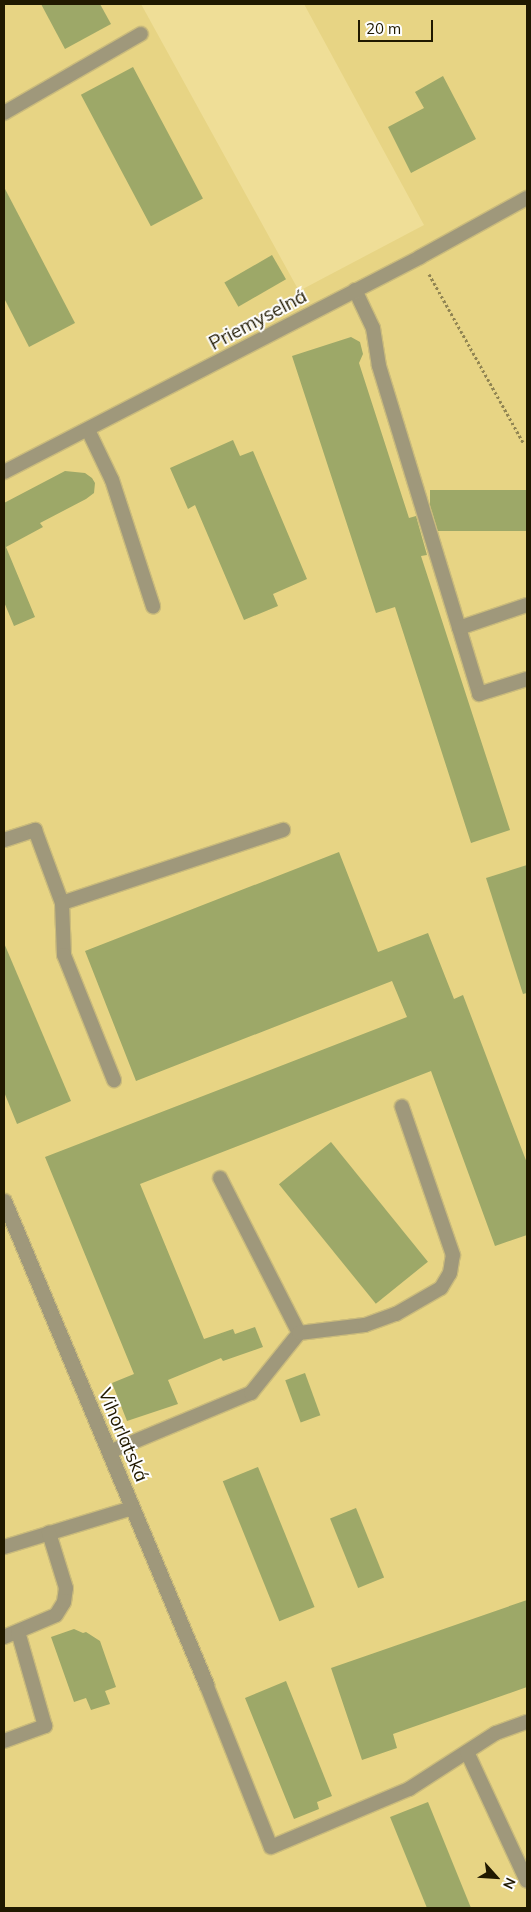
<!DOCTYPE html>
<html>
<head>
<meta charset="utf-8">
<style>
  body { margin:0 }
  #map { position:relative; width:531px; height:1912px; overflow:hidden; background:#efde97; font-family:Mulish,sans-serif }
  div>[style] { position:absolute }
  .built>* { inset:0; background:#e7d484 }
  .building>* { inset:0; background:#9da868; transform-origin:0 0 }
  .path>* { height:3px; margin-top:-1.5px; transform-origin:0; background:repeating-linear-gradient(90deg,#918553 0 2.5px,transparent 0 5px) }
  .roads { filter:drop-shadow(1px 0 #cabb7c) drop-shadow(-1px 0 #cabb7c) drop-shadow(0 1px #cabb7c) drop-shadow(0 -1px #cabb7c) }
  .lane>* { height:14px; margin:-7px; padding:0 7px; transform-origin:7px; border-radius:7px; background:#9f987b }
  .street>* { height:15px; margin:-7.5px; padding:0 7.5px; transform-origin:7.5px; border-radius:7.5px; background:#9f987b }
  span { translate:-50% -50%; white-space:nowrap; text-align:center; line-height:1.15; -webkit-text-stroke:4px #fefefe; paint-order:stroke }
  .street-label { font-size:19px; color:#201900 }
  .frame { position:absolute; inset:0; border:5px solid #201900; pointer-events:none }
  .north { position:absolute; left:471px; top:1852px; width:50px; height:50px; -webkit-text-stroke:4px #fefefe; paint-order:stroke; rotate:116deg; font-size:14px; font-weight:700; line-height:20px; text-align:center; color:#201900 }
  .north::after { content:''; display:block; margin:auto; width:18px; height:22px; background:#201900; clip-path:polygon(50% 0,100% 100%,50% 72%,0 100%) }
  .scale { position:absolute; left:358px; top:20px; width:75px; height:22px; box-sizing:border-box; border:2px solid #201900; border-top:0; padding-left:6px; font-size:15px; line-height:18px; white-space:nowrap; color:#201900; -webkit-text-stroke:4px #fefefe; paint-order:stroke }
</style>
</head>
<body>
<div id="map">
  <div class="built">
    <i style="clip-path:polygon(4px 4px,141px 4px,299px 291px,424px 225px,304px 4px,527px 4px,527px 1908px,4px 1908px)"></i>
  </div>
  <div class="building">
    <i style="clip-path:polygon(41px 4px,100px 4px,111px 24px,65px 49px)"></i>
    <i style="left:133px;top:67px;width:149px;height:59px;rotate:62deg"></i>
    <i style="clip-path:polygon(443px 76px,476px 139px,411px 173px,388px 127px,424px 108px,415px 92px)"></i>
    <i style="clip-path:polygon(4px 187px,75px 323px,29px 347px,4px 298px)"></i>
    <i style="left:272px;top:255px;width:28px;height:55px;rotate:60deg"></i>
    <i style="clip-path:polygon(351px 337px,360px 342px,363px 354px,359px 363px,409px 518px,416px 516px,427px 555px,421px 556px,510px 830px,471px 843px,395px 607px,376px 613px,292px 356px)"></i>
    <i style="clip-path:polygon(233px 440px,240px 456px,253px 451px,307px 579px,273px 594px,278px 606px,244px 620px,195px 505px,188px 509px,170px 468px)"></i>
    <i style="clip-path:polygon(65px 471px,85px 473px,92px 478px,95px 483px,94px 493px,86px 499px,40px 523px,43px 527px,6px 547px,35px 617px,14px 626px,4px 602px,4px 503px)"></i>
    <i style="left:527px;top:490px;width:41px;height:97px;rotate:90deg"></i>
    <i style="clip-path:polygon(339px 852px,378px 952px,428px 933px,454px 999px,463px 995px,527px 1163px,527px 1235px,495px 1246px,431px 1071px,140px 1184px,204px 1339px,233px 1329px,235px 1334px,255px 1327px,263px 1347px,223px 1361px,221px 1358px,168px 1380px,178px 1404px,127px 1421px,112px 1383px,134px 1374px,45px 1157px,407px 1017px,392px 981px,136px 1081px,85px 951px)"></i>
    <i style="clip-path:polygon(527px 865px,527px 993px,523px 994px,486px 878px)"></i>
    <i style="clip-path:polygon(4px 943px,71px 1101px,17px 1124px,4px 1092px)"></i>
    <i style="left:331px;top:1142px;width:154px;height:67px;rotate:51deg"></i>
    <i style="left:305px;top:1373px;width:45px;height:21px;rotate:70deg"></i>
    <i style="left:258px;top:1467px;width:151px;height:38px;rotate:68deg"></i>
    <i style="left:356px;top:1508px;width:75px;height:28px;rotate:68deg"></i>
    <i style="clip-path:polygon(527px 1600px,527px 1687px,393px 1734px,397px 1748px,362px 1760px,331px 1668px)"></i>
    <i style="clip-path:polygon(74px 1629px,83px 1633px,86px 1632px,100px 1641px,116px 1687px,105px 1691px,110px 1704px,91px 1710px,86px 1698px,74px 1702px,51px 1637px)"></i>
    <i style="clip-path:polygon(286px 1681px,332px 1796px,317px 1802px,319px 1809px,294px 1819px,245px 1698px)"></i>
    <i style="clip-path:polygon(428px 1802px,471px 1908px,427px 1908px,390px 1817px)"></i>
  </div>
  <div class="path">
    <i style="left:429px;top:274px;width:193px;rotate:60.8deg"></i>
  </div>
  <div class="roads">
    <div class="lane">
      <i style="left:4px;top:113px;width:158px;rotate:-30deg"></i>
      <i style="left:355px;top:290px;width:42px;rotate:64.7deg"></i>
      <i style="left:373px;top:328px;width:38px;rotate:81deg"></i>
      <i style="left:379px;top:366px;width:343px;rotate:73deg"></i>
      <i style="left:479px;top:694px;width:50px;rotate:-17.4deg"></i>
      <i style="left:88px;top:430px;width:55px;rotate:64.4deg"></i>
      <i style="left:112px;top:480px;width:133px;rotate:72deg"></i>
      <i style="left:4px;top:472px;width:468px;rotate:-27.3deg"></i>
      <i style="left:420px;top:257px;width:122px;rotate:-28.9deg"></i>
      <i style="left:459px;top:628px;width:72px;rotate:-18.7deg"></i>
      <i style="left:4px;top:840px;width:33px;rotate:-18deg"></i>
      <i style="left:35px;top:830px;width:78px;rotate:69.7deg"></i>
      <i style="left:62px;top:903px;width:233px;rotate:-18.3deg"></i>
      <i style="left:62px;top:903px;width:52px;rotate:87.8deg"></i>
      <i style="left:64px;top:955px;width:135px;rotate:68.2deg"></i>
      <i style="left:220px;top:1178px;width:174px;rotate:63deg"></i>
      <i style="left:109px;top:1452px;width:154px;rotate:-22.6deg"></i>
      <i style="left:251px;top:1393px;width:77px;rotate:-51.3deg"></i>
      <i style="left:299px;top:1333px;width:66px;rotate:-6.9deg"></i>
      <i style="left:365px;top:1325px;width:33px;rotate:-20deg"></i>
      <i style="left:396px;top:1314px;width:52px;rotate:-30deg"></i>
      <i style="left:441px;top:1288px;width:17px;rotate:-59deg"></i>
      <i style="left:450px;top:1273px;width:18px;rotate:-81deg"></i>
      <i style="left:453px;top:1255px;width:157px;rotate:-109deg"></i>
      <i style="left:4px;top:1547px;width:134px;rotate:-16.9deg"></i>
      <i style="left:4px;top:1637px;width:56px;rotate:-22.9deg"></i>
      <i style="left:56px;top:1615px;width:15px;rotate:-58deg"></i>
      <i style="left:64px;top:1602px;width:14px;rotate:-82deg"></i>
      <i style="left:66px;top:1588px;width:58px;rotate:-107.2deg"></i>
      <i style="left:206px;top:1684px;width:175px;rotate:68.3deg"></i>
      <i style="left:271px;top:1847px;width:150px;rotate:-22.8deg"></i>
      <i style="left:409px;top:1789px;width:103px;rotate:-32.8deg"></i>
      <i style="left:496px;top:1733px;width:33px;rotate:-20deg"></i>
      <i style="left:4px;top:1741px;width:44px;rotate:-20.1deg"></i>
      <i style="left:45px;top:1726px;width:98px;rotate:-106deg"></i>
      <i style="left:467px;top:1752px;width:142px;rotate:65.1deg"></i>
    </div>
    <div class="street">
      <i style="left:4px;top:1201px;width:524px;rotate:67.3deg"></i>
    </div>
  </div>
  <div class="street-label">
    <span style="left:258px;top:320px;rotate:-28deg">Priemyselná</span>
    <span style="left:123px;top:1435px;rotate:67deg">Vihorlatská</span>
  </div>
  <div class="frame"></div>
  <div class="north">N</div>
  <div class="scale">20 m</div>
</div>
</body>
</html>
